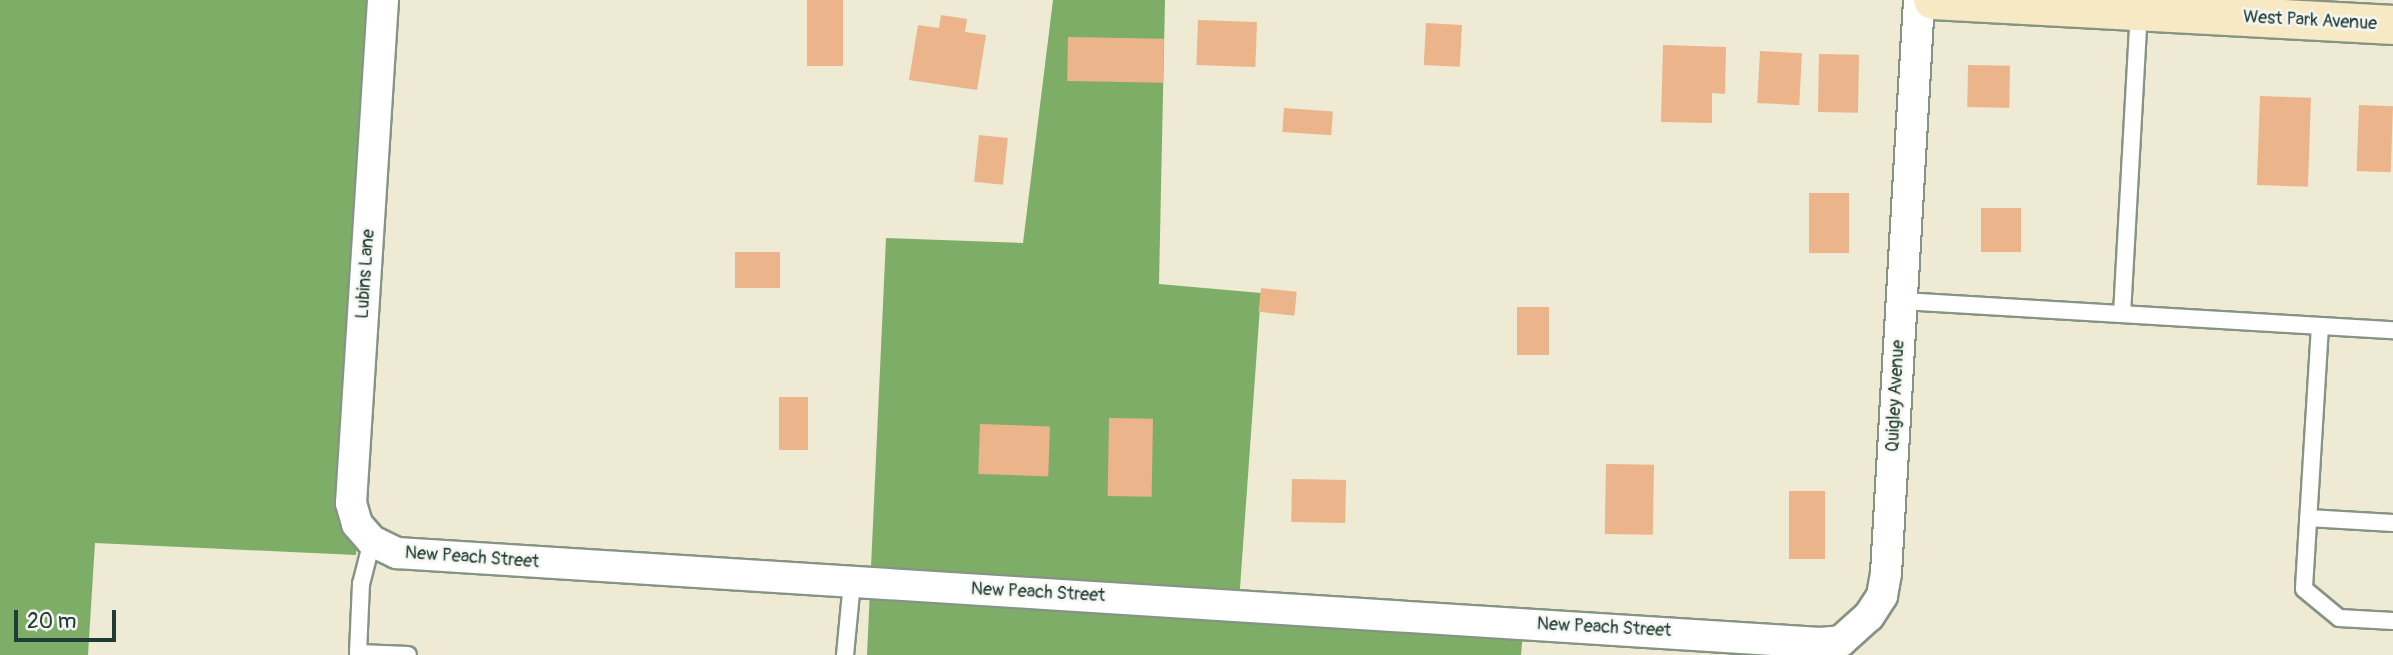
<!DOCTYPE html>
<html>
<head>
<meta charset="utf-8">
<style>
  body { margin:0 }
  #map { position:relative; width:2393px; height:655px; overflow:hidden; background:#eeead4; font-family:Pangolin,sans-serif }
  div>[style] { position:absolute }
  .forest>* { inset:0; background:#7ead67 }
  .building>* { inset:0; background:#ebb48a; transform-origin:0 0 }
  .roads { filter:drop-shadow(2px 0 #869484) drop-shadow(-2px 0 #869484) drop-shadow(0 2px #869484) drop-shadow(0 -2px #869484) }
  .lane>* { height:16px; margin:-8px; padding:0 8px; transform-origin:8px; border-radius:8px; background:#fff }
  .street>* { height:30px; margin:-15px; padding:0 15px; transform-origin:15px; border-radius:15px; background:#fff }
  .secondary>* { height:38px; margin:-19px; padding:0 19px; transform-origin:19px; border-radius:19px; background:#f6e9c3 }
  span { translate:-50% -50%; white-space:nowrap; text-align:center; line-height:1.15; -webkit-text-stroke:5px #f6f6f2; paint-order:stroke }
  .street-label { font-size:18px; color:#1f3d34 }
  .scale { position:absolute; left:14px; top:610px; width:102px; height:32px; box-sizing:border-box; border:4px solid #1f3d34; border-top:0; padding-left:9px; font-size:21px; line-height:24px; white-space:nowrap; color:#1f3d34; -webkit-text-stroke:5px #f6f6f2; paint-order:stroke }
</style>
</head>
<body>
<div id="map">
  <div class="forest">
    <i style="clip-path:polygon(0 0,377px 0,356px 555px,95px 543px,88px 655px,0 655px)"></i>
    <i style="clip-path:polygon(1053px 0,1165px 0,1159px 284px,1261px 293px,1239px 602px,1524px 620px,1521px 655px,867px 655px,886px 238px,1023px 243px)"></i>
  </div>
  <div class="building">
    <i style="left:807px;top:0;width:36px;height:66px"></i>
    <i style="clip-path:polygon(941px 15px,967px 19px,965px 32px,986px 35px,977px 90px,909px 80px,918px 25px,939px 28px)"></i>
    <i style="left:1198px;top:20px;width:59px;height:45px;rotate:2deg"></i>
    <i style="left:1426px;top:23px;width:36px;height:42px;rotate:3deg"></i>
    <i style="left:1068px;top:37px;width:96px;height:44px;rotate:1deg"></i>
    <i style="clip-path:polygon(1663px 45px,1726px 47px,1725px 94px,1712px 93px,1712px 123px,1661px 122px)"></i>
    <i style="left:1760px;top:51px;width:42px;height:52px;rotate:3deg"></i>
    <i style="left:1819px;top:54px;width:40px;height:58px;rotate:1deg"></i>
    <i style="left:1968px;top:65px;width:42px;height:42px;rotate:1deg"></i>
    <i style="left:2260px;top:96px;width:51px;height:89px;rotate:2deg"></i>
    <i style="left:2359px;top:105px;width:34px;height:66px;rotate:2deg"></i>
    <i style="left:1284px;top:108px;width:49px;height:24px;rotate:4deg"></i>
    <i style="left:979px;top:135px;width:29px;height:47px;rotate:6deg"></i>
    <i style="left:1809px;top:193px;width:40px;height:60px"></i>
    <i style="left:1981px;top:208px;width:40px;height:44px"></i>
    <i style="left:735px;top:252px;width:45px;height:36px"></i>
    <i style="left:1261px;top:288px;width:36px;height:24px;rotate:6deg"></i>
    <i style="left:1517px;top:307px;width:32px;height:48px"></i>
    <i style="left:779px;top:397px;width:29px;height:53px"></i>
    <i style="left:1109px;top:418px;width:44px;height:78px;rotate:1deg"></i>
    <i style="left:980px;top:424px;width:70px;height:50px;rotate:2deg"></i>
    <i style="left:1606px;top:464px;width:48px;height:70px;rotate:1deg"></i>
    <i style="left:1292px;top:479px;width:54px;height:43px;rotate:1deg"></i>
    <i style="left:1789px;top:491px;width:36px;height:68px"></i>
  </div>
  <div class="roads">
    <div class="lane">
      <i style="left:1902px;top:301px;width:492px;rotate:3.4deg"></i>
      <i style="left:2122px;top:314px;width:302px;rotate:-86.8deg"></i>
      <i style="left:2320px;top:326px;width:263px;rotate:93.5deg"></i>
      <i style="left:2304px;top:589px;width:45px;rotate:39.6deg"></i>
      <i style="left:2339px;top:618px;width:54px;rotate:3.2deg"></i>
      <i style="left:2308px;top:518px;width:85px;rotate:3.4deg"></i>
      <i style="left:372px;top:541px;width:44px;rotate:104.3deg"></i>
      <i style="left:361px;top:584px;width:69px;rotate:92.5deg"></i>
      <i style="left:358px;top:653px;width:50px;rotate:2.3deg"></i>
      <i style="left:845px;top:655px;width:73px;rotate:-84.5deg"></i>
    </div>
    <div class="street">
      <i style="left:383px;top:0;width:504px;rotate:93.64deg"></i>
      <i style="left:351px;top:503px;width:22px;rotate:74deg"></i>
      <i style="left:357px;top:524px;width:23px;rotate:49deg"></i>
      <i style="left:372px;top:541px;width:28px;rotate:26deg"></i>
      <i style="left:397px;top:553px;width:1426px;rotate:3.62deg"></i>
      <i style="left:1820px;top:643px;width:21px;rotate:-5deg"></i>
      <i style="left:1841px;top:641px;width:38px;rotate:-42deg"></i>
      <i style="left:1869px;top:616px;width:24px;rotate:-57deg"></i>
      <i style="left:1882px;top:596px;width:23px;rotate:-80deg"></i>
      <i style="left:1886px;top:573px;width:574px;rotate:-86.7deg"></i>
    </div>
    <div class="secondary">
      <i style="left:1933px;top:0;width:461px;rotate:3.1deg"></i>
    </div>
  </div>
  <div class="street-label">
    <span style="left:2310px;top:21px;rotate:3deg">West Park Avenue</span>
    <span style="left:366px;top:274px;rotate:-86deg">Lubins Lane</span>
    <span style="left:1896px;top:396px;rotate:-87deg">Quigley Avenue</span>
    <span style="left:472px;top:558px;rotate:4deg">New Peach Street</span>
    <span style="left:1038px;top:593px;rotate:3deg">New Peach Street</span>
    <span style="left:1604px;top:628px;rotate:3deg">New Peach Street</span>
  </div>
  <div class="scale">20 m</div>
</div>
</body>
</html>
